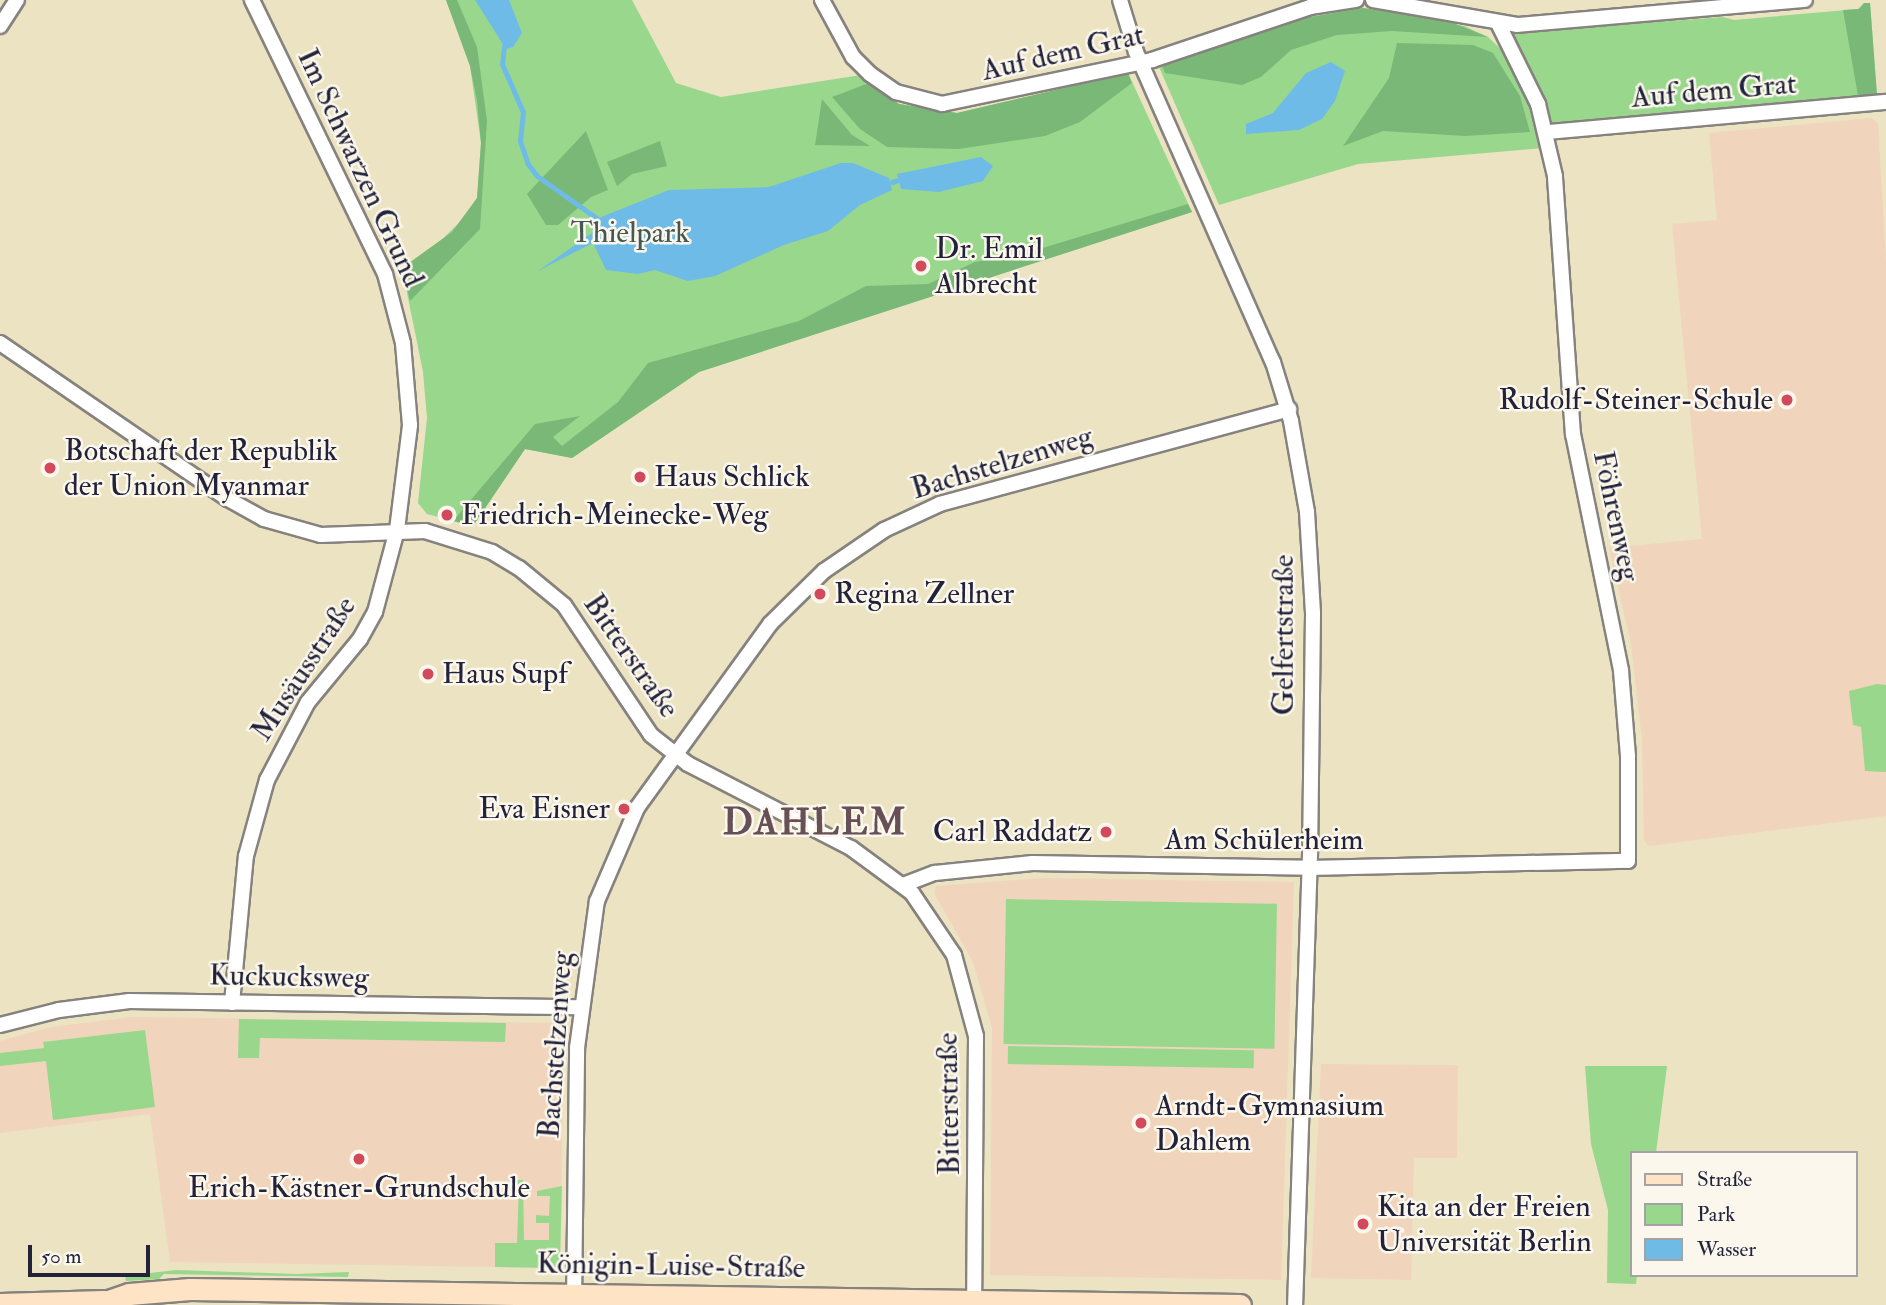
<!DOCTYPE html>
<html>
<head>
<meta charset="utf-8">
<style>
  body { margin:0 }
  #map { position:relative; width:1886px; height:1305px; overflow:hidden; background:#ebe3c2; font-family:"IM FELL Double Pica",serif }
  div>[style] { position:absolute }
  .built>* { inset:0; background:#f0d5bc }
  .green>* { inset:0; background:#99d78c; transform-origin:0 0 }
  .forest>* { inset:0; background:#7ab878 }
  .water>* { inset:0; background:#6fbbe8 }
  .stream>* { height:5px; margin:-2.5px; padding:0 2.5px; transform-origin:2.5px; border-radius:2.5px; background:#6fbbe8 }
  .roads { filter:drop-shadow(2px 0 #86827e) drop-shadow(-2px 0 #86827e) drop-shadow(0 2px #86827e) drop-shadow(0 -2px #86827e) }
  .street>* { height:14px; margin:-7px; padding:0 7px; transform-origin:7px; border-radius:7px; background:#fff }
  .secondary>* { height:21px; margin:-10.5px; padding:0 10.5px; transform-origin:10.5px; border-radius:10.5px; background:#fee4c5 }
  .dots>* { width:19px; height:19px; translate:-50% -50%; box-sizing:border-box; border:4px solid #fbf7ec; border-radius:50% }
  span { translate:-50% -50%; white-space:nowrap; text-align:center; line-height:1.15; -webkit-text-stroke:5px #fbf7ec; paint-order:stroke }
  .street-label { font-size:30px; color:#22223b }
  .park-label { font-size:30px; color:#465853 }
  .poi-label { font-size:30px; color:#22223b }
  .left { translate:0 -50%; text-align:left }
  .right { translate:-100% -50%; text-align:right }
  .district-label { font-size:37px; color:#664f56; font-weight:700; letter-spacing:2px }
  .legend { position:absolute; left:1630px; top:1151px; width:228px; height:126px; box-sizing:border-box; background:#fbf7ec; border:2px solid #a4a2a5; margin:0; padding:9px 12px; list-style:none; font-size:21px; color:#22223b }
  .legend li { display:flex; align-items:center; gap:14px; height:35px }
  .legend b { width:35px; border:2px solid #a4a2a5 }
  .scale { position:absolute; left:28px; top:1245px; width:122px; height:32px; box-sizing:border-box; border:4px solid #22223b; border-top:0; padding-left:9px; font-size:21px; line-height:24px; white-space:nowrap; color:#22223b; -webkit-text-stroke:5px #fbf7ec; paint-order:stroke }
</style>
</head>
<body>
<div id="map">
  <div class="built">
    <i style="clip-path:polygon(1872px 118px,1878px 124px,1886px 261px,1886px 816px,1649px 846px,1644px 841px,1642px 740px,1631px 644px,1609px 548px,1702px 539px,1672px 224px,1717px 220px,1709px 133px)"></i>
    <i style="clip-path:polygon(1042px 878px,1294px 882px,1281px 1280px,990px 1275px,992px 1028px,973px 962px,934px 893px,936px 886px)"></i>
    <i style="clip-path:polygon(133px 1017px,559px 1023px,564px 1028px,560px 1264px,555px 1268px,170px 1262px,150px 1114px,0 1133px,0 1041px,51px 1027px)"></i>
    <i style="clip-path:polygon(1321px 1064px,1458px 1065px,1457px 1158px,1414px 1158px,1411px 1280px,1311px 1278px)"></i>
  </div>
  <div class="green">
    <i style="clip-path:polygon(446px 0,632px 0,676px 83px,721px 97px,861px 75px,899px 104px,957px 113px,1128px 73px,1192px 212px,699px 372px,572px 458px,525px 449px,473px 526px,427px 514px,418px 503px,427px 418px,423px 372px,402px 268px,430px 251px,465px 217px,477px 198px,481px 143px,470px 66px)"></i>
    <i style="clip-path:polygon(1864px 3px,1870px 3px,1877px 95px,1552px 123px,1512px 33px,1723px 17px,1734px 20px,1858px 9px)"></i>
    <i style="clip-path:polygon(1363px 8px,1464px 26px,1488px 37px,1506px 54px,1526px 94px,1543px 148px,1358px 164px,1219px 205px,1159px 67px,1304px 18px)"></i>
    <i style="clip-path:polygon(1877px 684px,1886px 685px,1886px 772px,1865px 771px,1861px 727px,1853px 725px,1849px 691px)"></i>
    <i style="left:1006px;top:899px;width:271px;height:145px;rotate:1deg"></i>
    <i style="clip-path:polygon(239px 1019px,506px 1023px,505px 1042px,260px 1038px,259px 1058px,238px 1058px)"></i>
    <i style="clip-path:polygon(145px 1030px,155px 1107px,53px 1120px,46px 1061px,0 1066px,0 1053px,44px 1048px,43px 1042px)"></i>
    <i style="left:1008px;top:1046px;width:246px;height:18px;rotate:1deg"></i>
    <i style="clip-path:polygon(1585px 1066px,1667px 1066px,1656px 1153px,1632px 1153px,1632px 1275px,1637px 1275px,1636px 1284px,1607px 1283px,1608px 1210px,1591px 1144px)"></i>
    <i style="clip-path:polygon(515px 1180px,523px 1180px,524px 1240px,549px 1240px,549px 1223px,536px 1223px,536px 1215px,549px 1216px,550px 1196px,537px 1196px,537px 1191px,562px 1186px,560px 1264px,555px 1268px,495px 1267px,495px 1243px,517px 1243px,519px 1185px)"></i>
    <i style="clip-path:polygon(176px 1270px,297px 1274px,349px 1272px,348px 1277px,164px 1274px,159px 1279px,126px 1281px,125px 1276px)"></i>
  </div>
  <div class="forest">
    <i style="clip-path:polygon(446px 0,457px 0,477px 47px,487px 121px,480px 229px,410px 301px,402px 268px,452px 232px,477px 198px,481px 143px,477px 101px,470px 66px)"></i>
    <i style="clip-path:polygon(1864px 3px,1870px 3px,1877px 95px,1858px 96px,1843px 10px,1859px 9px)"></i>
    <i style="clip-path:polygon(1363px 8px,1446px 20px,1488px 37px,1392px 31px,1337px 35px,1291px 50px,1261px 77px,1242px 85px,1165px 73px,1162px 66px,1304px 18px)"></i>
    <i style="clip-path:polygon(1397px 43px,1473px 45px,1493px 53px,1520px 96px,1530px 132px,1465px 136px,1383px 131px,1343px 146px,1389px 78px)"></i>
    <i style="clip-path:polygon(1128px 73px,1132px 83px,1080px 122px,1045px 136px,959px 149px,887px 147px,860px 129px,832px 97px,869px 83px,899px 104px,957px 113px)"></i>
    <i style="clip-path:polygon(822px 99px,852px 135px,870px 146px,815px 145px)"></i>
    <i style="clip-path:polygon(586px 131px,608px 190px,591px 197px,558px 225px,546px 225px,527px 194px)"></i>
    <i style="clip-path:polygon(660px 141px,667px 166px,632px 174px,617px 186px,607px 162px)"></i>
    <i style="clip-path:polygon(1188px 204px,1192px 212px,699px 372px,572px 458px,525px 449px,473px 526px,453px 521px,535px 424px,580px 416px,553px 437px,562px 446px,618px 402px,648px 363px,799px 321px,866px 286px,928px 284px,975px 262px,1026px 253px)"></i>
  </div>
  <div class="water">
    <i style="clip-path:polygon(475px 0,509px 0,522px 33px,513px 47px,506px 49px)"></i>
    <i style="clip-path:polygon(1331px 62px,1345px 71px,1335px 101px,1322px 119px,1299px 130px,1246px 134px,1246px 124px,1273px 113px,1306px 73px)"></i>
    <i style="clip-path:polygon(981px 157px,993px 166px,983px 181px,939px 192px,901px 189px,897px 174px)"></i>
    <i style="clip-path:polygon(841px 163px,853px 163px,889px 178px,892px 190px,860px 205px,828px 231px,784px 245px,715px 276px,688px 281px,655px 270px,638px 274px,606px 270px,593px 243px,538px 271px,592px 233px,601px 217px,669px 190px,769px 187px)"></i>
  </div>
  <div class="stream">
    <i style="left:504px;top:46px;width:18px;rotate:96deg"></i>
    <i style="left:502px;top:64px;width:52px;rotate:66.4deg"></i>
    <i style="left:523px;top:112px;width:29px;rotate:96deg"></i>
    <i style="left:520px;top:141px;width:24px;rotate:71deg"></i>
    <i style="left:528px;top:164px;width:15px;rotate:53deg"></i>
    <i style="left:537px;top:176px;width:75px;rotate:35.2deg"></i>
    <i style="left:892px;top:182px;width:6px;rotate:-18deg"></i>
  </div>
  <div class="roads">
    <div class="street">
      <i style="left:822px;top:0;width:65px;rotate:61.5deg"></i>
      <i style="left:853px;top:57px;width:24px;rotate:45deg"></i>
      <i style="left:870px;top:74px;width:32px;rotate:35deg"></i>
      <i style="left:896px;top:92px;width:48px;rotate:14.6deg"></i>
      <i style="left:942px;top:104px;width:215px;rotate:-11.8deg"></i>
      <i style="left:1152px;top:60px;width:167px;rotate:-18.5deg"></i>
      <i style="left:1310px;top:7px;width:47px;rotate:-8.7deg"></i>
      <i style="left:1120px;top:0;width:54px;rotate:72.9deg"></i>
      <i style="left:1136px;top:52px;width:339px;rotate:66.2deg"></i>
      <i style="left:1273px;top:362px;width:62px;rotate:73deg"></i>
      <i style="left:1291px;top:421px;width:92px;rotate:80deg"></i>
      <i style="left:1307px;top:512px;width:102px;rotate:86.6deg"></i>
      <i style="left:1313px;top:614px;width:241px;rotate:90.7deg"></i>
      <i style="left:1310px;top:855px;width:450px;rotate:91.9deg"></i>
      <i style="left:1373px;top:0;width:146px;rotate:9.8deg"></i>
      <i style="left:1517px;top:25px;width:289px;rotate:-5deg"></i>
      <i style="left:0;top:26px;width:31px;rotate:-57deg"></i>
      <i style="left:1548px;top:132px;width:339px;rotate:-5.1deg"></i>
      <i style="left:0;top:343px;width:276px;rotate:34.4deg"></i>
      <i style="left:228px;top:499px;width:41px;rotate:29.1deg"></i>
      <i style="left:264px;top:519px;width:59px;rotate:15.7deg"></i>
      <i style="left:321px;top:535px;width:104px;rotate:-2.2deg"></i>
      <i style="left:425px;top:531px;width:70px;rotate:17.4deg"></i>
      <i style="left:492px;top:552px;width:31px;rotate:31deg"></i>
      <i style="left:519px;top:568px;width:58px;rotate:39.4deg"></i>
      <i style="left:564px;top:605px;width:156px;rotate:56.2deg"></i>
      <i style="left:651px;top:735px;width:47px;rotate:38.1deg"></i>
      <i style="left:688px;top:764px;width:183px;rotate:27.3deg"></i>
      <i style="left:851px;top:848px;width:76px;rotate:36.4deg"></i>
      <i style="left:912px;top:893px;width:75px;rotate:55.9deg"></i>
      <i style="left:954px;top:955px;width:84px;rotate:74.8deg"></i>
      <i style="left:976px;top:1036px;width:265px;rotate:90.4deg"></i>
      <i style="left:903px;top:885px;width:34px;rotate:-21deg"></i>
      <i style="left:935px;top:873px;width:98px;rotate:-5.9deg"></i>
      <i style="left:1032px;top:863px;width:277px;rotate:1deg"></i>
      <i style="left:1309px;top:868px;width:319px;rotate:-1.3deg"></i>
      <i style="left:1628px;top:861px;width:105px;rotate:-90deg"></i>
      <i style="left:1628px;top:756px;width:86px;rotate:-94.7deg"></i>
      <i style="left:1621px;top:670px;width:240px;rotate:-101.5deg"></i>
      <i style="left:1573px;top:435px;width:260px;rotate:-94deg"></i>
      <i style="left:1555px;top:176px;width:74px;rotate:-103.3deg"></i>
      <i style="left:1538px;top:104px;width:88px;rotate:-116.3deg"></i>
      <i style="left:232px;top:1003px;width:148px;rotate:-84.6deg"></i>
      <i style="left:246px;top:856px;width:79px;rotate:-74.6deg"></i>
      <i style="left:267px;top:780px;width:88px;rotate:-62.3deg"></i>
      <i style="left:308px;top:702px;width:82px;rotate:-50.5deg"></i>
      <i style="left:360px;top:639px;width:31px;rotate:-61deg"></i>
      <i style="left:375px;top:612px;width:85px;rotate:-75deg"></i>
      <i style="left:397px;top:530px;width:106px;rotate:-82.9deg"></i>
      <i style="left:410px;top:425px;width:82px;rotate:-94.9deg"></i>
      <i style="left:403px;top:343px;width:71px;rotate:-104.6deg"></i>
      <i style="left:385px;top:274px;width:305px;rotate:-115.9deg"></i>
      <i style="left:0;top:1025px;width:61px;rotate:-14.3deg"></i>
      <i style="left:59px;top:1010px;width:71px;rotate:-7.3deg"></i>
      <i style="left:129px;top:1001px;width:450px;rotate:0.8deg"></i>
      <i style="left:574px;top:1303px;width:255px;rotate:-89.3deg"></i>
      <i style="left:577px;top:1048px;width:148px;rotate:-82.3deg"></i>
      <i style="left:597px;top:901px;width:101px;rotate:-66.7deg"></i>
      <i style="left:637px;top:808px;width:227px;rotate:-54.1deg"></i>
      <i style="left:770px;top:624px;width:76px;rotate:-44.5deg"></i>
      <i style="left:824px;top:571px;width:73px;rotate:-34.3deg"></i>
      <i style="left:884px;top:530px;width:62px;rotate:-24.9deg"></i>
      <i style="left:940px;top:504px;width:362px;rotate:-15.2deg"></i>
    </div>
    <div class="secondary">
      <i style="left:0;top:1304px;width:104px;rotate:-1.7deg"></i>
      <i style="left:97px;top:1305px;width:34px;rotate:-19deg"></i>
      <i style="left:129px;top:1294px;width:61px;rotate:-4.7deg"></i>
      <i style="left:190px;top:1289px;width:1050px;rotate:0.87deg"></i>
    </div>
  </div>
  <div class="dots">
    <i style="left:921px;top:266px;background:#d1495b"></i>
    <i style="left:1787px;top:400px;background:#d1495b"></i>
    <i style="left:50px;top:468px;background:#d1495b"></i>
    <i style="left:640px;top:477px;background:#d1495b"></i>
    <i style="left:447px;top:515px;background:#d1495b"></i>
    <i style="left:820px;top:594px;background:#d1495b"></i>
    <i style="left:428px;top:674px;background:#d1495b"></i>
    <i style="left:624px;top:809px;background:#d1495b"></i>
    <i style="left:1106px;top:832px;background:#d1495b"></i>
    <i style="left:1141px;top:1123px;background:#d1495b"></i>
    <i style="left:359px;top:1159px;background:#d1495b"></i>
    <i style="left:1363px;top:1224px;background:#d1495b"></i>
  </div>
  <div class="street-label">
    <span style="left:1063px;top:53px;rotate:-13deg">Auf dem Grat</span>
    <span style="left:1714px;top:91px;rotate:-5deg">Auf dem Grat</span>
    <span style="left:360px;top:168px;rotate:65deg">Im Schwarzen Grund</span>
    <span style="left:1002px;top:463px;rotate:-17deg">Bachstelzenweg</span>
    <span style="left:1616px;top:516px;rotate:78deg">Föhrenweg</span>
    <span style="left:1284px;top:635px;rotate:-90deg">Gelfertstraße</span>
    <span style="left:631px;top:656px;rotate:55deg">Bitterstraße</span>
    <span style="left:304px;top:669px;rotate:-57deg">Musäusstraße</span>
    <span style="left:1264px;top:840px">Am Schülerheim</span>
    <span style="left:289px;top:977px;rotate:1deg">Kuckucksweg</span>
    <span style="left:556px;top:1045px;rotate:-86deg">Bachstelzenweg</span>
    <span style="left:949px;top:1104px;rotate:-91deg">Bitterstraße</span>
    <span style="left:671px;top:1266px;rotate:1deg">Königin-Luise-Straße</span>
  </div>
  <div class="park-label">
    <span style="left:630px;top:233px">Thielpark</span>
  </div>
  <div class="poi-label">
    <span class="left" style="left:935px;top:266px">Dr. Emil<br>Albrecht</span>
    <span class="right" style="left:1773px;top:400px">Rudolf-Steiner-Schule</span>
    <span class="left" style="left:64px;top:468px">Botschaft der Republik<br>der Union Myanmar</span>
    <span class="left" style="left:654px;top:477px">Haus Schlick</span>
    <span class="left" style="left:461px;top:515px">Friedrich-Meinecke-Weg</span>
    <span class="left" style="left:834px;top:594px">Regina Zellner</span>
    <span class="left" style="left:442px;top:674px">Haus Supf</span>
    <span class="right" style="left:610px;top:809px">Eva Eisner</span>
    <span class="right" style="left:1092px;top:832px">Carl Raddatz</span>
    <span class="left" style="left:1155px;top:1123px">Arndt-Gymnasium<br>Dahlem</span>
    <span style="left:359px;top:1188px">Erich-Kästner-Grundschule</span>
    <span class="left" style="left:1377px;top:1224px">Kita an der Freien<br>Universität Berlin</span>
  </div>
  <div class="district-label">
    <span style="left:815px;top:823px">DAHLEM</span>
  </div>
  <ul class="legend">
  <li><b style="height:9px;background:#fee4c5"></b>Straße</li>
  <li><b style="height:19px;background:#99d78c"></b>Park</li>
  <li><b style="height:19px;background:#6fbbe8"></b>Wasser</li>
  </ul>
  <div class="scale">50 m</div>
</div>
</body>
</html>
